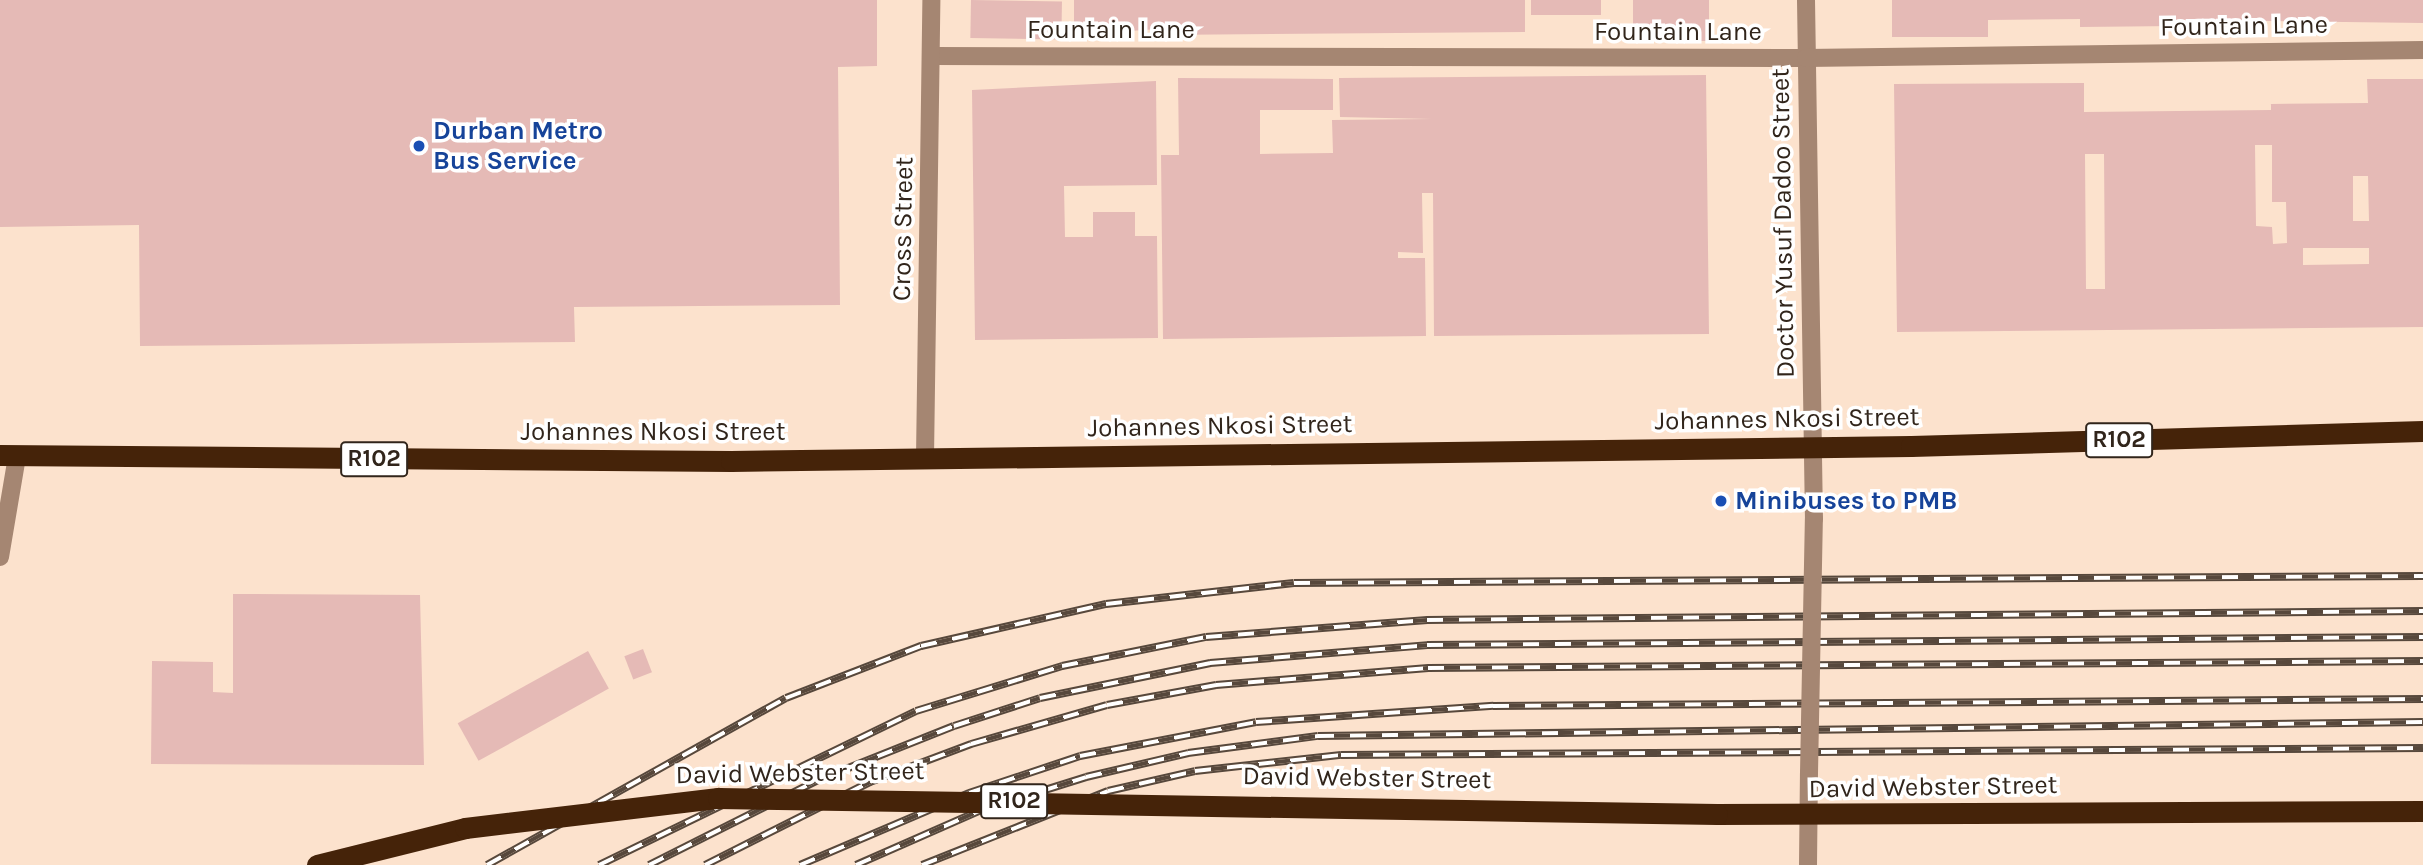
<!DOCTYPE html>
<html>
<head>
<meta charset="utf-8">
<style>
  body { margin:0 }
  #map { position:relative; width:2423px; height:865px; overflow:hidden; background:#fce2cd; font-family:Karla,sans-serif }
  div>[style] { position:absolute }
  .building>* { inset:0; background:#e5bab6; transform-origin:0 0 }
  .minor>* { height:18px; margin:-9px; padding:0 9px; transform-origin:9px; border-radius:9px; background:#a58672 }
  .highway>* { height:21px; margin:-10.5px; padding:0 10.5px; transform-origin:10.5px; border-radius:10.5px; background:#452309 }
  .rail>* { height:8px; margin-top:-4px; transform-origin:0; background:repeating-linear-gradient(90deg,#fff 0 16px,#57483c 0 32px); box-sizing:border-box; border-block:2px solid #57483c }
  .minor-bridge>* { height:18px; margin:-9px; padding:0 9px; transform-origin:9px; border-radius:9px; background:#a58672 }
  .highway-bridge>* { height:21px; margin:-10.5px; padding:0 10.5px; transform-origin:10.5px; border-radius:10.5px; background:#452309 }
  .dots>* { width:19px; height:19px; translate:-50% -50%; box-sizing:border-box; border:4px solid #fff; border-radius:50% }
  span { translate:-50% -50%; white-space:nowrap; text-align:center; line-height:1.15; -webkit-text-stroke:7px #fff; paint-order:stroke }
  .shield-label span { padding:2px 5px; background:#fff; border:2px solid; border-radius:5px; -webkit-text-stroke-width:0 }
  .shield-label { font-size:24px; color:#31251b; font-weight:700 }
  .street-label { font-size:26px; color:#31251b }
  .transit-label { font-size:26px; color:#164399; font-weight:700 }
  .left { translate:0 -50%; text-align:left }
</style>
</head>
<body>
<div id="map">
  <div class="building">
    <i style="clip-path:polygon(0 0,877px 0,877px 66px,838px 67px,840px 305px,574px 307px,575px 342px,140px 346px,139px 225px,0 227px)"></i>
    <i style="left:971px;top:0;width:91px;height:38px;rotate:1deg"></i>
    <i style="clip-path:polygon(1074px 0,1525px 0,1525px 32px,1158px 35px,1158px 29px,1074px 35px)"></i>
    <i style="left:1531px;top:0;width:70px;height:15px"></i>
    <i style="left:1633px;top:0;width:76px;height:41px"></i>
    <i style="clip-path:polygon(1892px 0,2423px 0,2423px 23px,2175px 20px,2175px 26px,2080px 27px,2080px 19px,1988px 20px,1988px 37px,1892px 37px)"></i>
    <i style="clip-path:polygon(1706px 75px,1709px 334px,1434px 336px,1433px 193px,1422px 193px,1423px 253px,1398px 252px,1398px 258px,1425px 258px,1426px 336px,1163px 339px,1161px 155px,1179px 155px,1178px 78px,1333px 79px,1333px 110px,1260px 110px,1260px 154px,1333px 153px,1332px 120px,1432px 119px,1340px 117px,1339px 78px)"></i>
    <i style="clip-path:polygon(evenodd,2367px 79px,2423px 79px,2423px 327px,1897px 332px,1894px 84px,2084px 83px,2084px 112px,2271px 110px,2271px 104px,2368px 103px,2367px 79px,2255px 145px,2272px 145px,2272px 202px,2286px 202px,2287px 243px,2273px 244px,2272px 227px,2256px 226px,2255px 145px,2367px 79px,2085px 154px,2104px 154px,2105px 289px,2086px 289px,2085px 154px,2367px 79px,2353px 176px,2368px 176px,2369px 221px,2353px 221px,2353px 176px,2367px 79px,2303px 248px,2369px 248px,2369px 264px,2303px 265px,2303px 248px)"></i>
    <i style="clip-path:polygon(1156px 81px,1157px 185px,1064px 186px,1065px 237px,1093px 237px,1093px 212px,1135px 212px,1135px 236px,1157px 236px,1158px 338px,975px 340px,972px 90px)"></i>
    <i style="clip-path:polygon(233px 594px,420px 595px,424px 765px,151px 764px,152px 661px,213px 662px,213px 692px,233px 693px)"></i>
    <i style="left:643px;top:649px;width:25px;height:20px;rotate:69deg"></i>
    <i style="left:588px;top:651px;width:43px;height:149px;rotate:61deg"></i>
  </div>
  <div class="minor">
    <i style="left:1806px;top:0;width:519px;rotate:89.12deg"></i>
    <i style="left:932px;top:56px;width:874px;rotate:0.13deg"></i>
    <i style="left:1806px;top:58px;width:617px;rotate:-0.74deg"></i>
    <i style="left:925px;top:458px;width:458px;rotate:-89.2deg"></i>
    <i style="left:0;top:557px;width:102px;rotate:-80.4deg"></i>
    <i style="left:1808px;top:865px;width:92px;rotate:-89.4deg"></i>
  </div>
  <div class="highway">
    <i style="left:0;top:455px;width:731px;rotate:0.47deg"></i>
    <i style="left:731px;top:461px;width:1180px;rotate:-0.73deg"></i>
    <i style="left:1911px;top:446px;width:512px;rotate:-1.68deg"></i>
    <i style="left:1717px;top:814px;width:706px;rotate:-0.24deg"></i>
  </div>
  <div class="rail">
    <i style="left:487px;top:865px;width:342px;rotate:-29.2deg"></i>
    <i style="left:786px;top:698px;width:145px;rotate:-21.1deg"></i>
    <i style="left:921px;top:646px;width:190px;rotate:-12.8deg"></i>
    <i style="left:1106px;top:604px;width:189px;rotate:-6.4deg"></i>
    <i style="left:1294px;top:583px;width:1129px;rotate:-0.36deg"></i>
    <i style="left:599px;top:865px;width:352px;rotate:-25.9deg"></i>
    <i style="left:916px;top:711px;width:153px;rotate:-17.1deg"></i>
    <i style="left:1062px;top:666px;width:147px;rotate:-11.4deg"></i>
    <i style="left:1206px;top:637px;width:222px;rotate:-4.4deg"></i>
    <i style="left:1427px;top:620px;width:996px;rotate:-0.52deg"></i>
    <i style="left:649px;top:865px;width:189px;rotate:-26.7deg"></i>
    <i style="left:818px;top:780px;width:146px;rotate:-21.7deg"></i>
    <i style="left:954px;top:726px;width:90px;rotate:-18deg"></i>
    <i style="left:1040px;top:698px;width:174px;rotate:-11.6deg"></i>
    <i style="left:1210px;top:663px;width:218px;rotate:-4.7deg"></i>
    <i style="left:1427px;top:645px;width:996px;rotate:-0.46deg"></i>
    <i style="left:705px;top:865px;width:185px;rotate:-26.7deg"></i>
    <i style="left:870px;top:782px;width:108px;rotate:-20.6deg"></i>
    <i style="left:971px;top:744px;width:141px;rotate:-16deg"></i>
    <i style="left:1107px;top:705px;width:111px;rotate:-10.4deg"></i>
    <i style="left:1216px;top:685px;width:213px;rotate:-4.6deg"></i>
    <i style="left:1428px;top:668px;width:995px;rotate:-0.4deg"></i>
    <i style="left:800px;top:865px;width:184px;rotate:-23.1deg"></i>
    <i style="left:969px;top:793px;width:117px;rotate:-18.4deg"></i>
    <i style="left:1080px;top:756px;width:179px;rotate:-10.9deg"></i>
    <i style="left:1256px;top:722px;width:238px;rotate:-3.9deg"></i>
    <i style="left:1493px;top:706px;width:930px;rotate:-0.43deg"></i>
    <i style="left:856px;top:865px;width:137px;rotate:-23.7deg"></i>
    <i style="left:981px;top:810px;width:110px;rotate:-17.4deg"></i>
    <i style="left:1086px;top:777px;width:105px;rotate:-13.2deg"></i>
    <i style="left:1188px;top:753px;width:131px;rotate:-7.5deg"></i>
    <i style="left:1318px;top:736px;width:1105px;rotate:-0.73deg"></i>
    <i style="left:922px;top:865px;width:200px;rotate:-21.7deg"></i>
    <i style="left:1108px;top:791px;width:89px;rotate:-12.9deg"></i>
    <i style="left:1195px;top:771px;width:147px;rotate:-6.3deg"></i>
    <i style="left:1341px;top:755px;width:1082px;rotate:-0.37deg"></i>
  </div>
  <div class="minor-bridge">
    <i style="left:1809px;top:773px;width:254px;rotate:-88.9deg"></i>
  </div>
  <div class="highway-bridge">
    <i style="left:317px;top:865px;width:153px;rotate:-14deg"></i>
    <i style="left:465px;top:828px;width:255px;rotate:-6.8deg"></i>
    <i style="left:718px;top:798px;width:999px;rotate:0.92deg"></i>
  </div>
  <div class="dots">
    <i style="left:419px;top:146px;background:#1a4fb4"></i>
    <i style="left:1721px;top:501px;background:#1a4fb4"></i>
  </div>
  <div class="shield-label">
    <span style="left:2119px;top:440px">R102</span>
    <span style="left:374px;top:459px">R102</span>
    <span style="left:1014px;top:801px">R102</span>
  </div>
  <div class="street-label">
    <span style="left:2244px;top:26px;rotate:-1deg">Fountain Lane</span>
    <span style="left:1111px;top:30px">Fountain Lane</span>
    <span style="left:1678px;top:32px">Fountain Lane</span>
    <span style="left:1783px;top:223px;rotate:-91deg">Doctor Yusuf Dadoo Street</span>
    <span style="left:903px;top:229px;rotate:-89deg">Cross Street</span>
    <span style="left:1787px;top:419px;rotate:-1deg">Johannes Nkosi Street</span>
    <span style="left:1220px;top:426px;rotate:-1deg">Johannes Nkosi Street</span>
    <span style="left:653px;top:432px">Johannes Nkosi Street</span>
    <span style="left:800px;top:773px;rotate:-1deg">David Webster Street</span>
    <span style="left:1367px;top:778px;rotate:1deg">David Webster Street</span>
    <span style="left:1933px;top:787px;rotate:-1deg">David Webster Street</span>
  </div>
  <div class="transit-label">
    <span class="left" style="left:433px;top:146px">Durban Metro<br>Bus Service</span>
    <span class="left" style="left:1735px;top:501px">Minibuses to PMB</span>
  </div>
</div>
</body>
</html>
